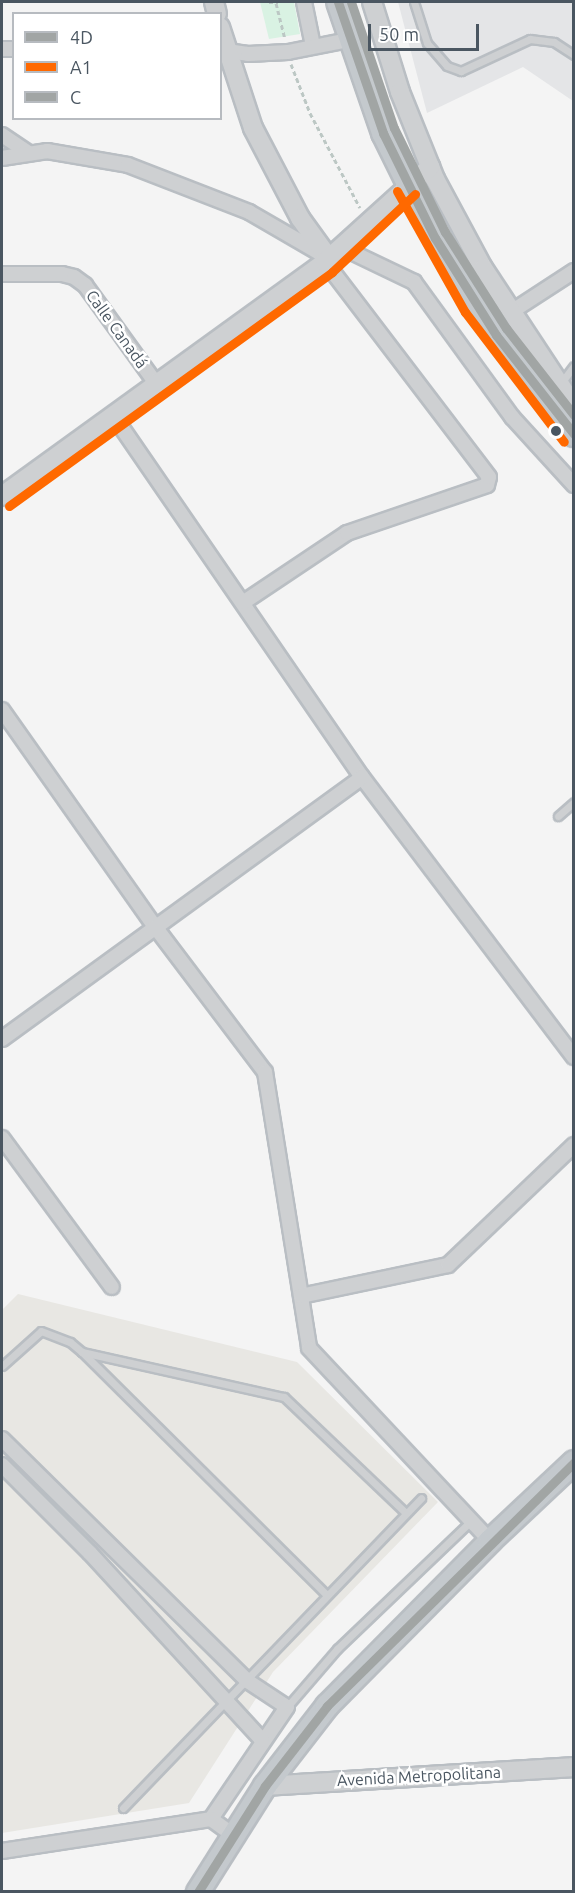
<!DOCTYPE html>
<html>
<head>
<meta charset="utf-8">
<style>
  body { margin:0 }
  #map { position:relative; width:575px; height:1893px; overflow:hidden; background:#f4f4f4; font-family:Ubuntu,sans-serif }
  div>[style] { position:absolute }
  .commercial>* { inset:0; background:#e8e7e3 }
  .airport>* { inset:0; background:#e4e5e7 }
  .green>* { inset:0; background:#d9f2e3 }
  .path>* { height:3px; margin-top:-1.5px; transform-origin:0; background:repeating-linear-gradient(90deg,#bcc7c4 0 4.5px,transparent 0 7.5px) }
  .roads { filter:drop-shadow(2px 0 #b9bec3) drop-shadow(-2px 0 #b9bec3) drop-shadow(0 2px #b9bec3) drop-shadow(0 -2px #b9bec3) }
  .service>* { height:7px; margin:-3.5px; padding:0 3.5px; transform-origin:3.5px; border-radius:3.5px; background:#ced0d2 }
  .minor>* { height:14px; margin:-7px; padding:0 7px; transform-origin:7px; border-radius:7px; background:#ced0d2 }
  .tertiary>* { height:18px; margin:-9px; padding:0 9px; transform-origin:9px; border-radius:9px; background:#ced0d2 }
  .trunk>* { height:22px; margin:-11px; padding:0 11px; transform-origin:11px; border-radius:11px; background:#c4c9cd }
  .bus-1>* { height:9px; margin:-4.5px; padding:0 4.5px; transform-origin:4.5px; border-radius:4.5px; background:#a1a5a4 }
  .bus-2>* { height:9px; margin:-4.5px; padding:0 4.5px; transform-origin:4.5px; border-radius:4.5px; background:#ff6900 }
  .bus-3>* { height:9px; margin:-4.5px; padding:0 4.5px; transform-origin:4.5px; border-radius:4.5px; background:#a1a5a4 }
  .dots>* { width:16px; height:16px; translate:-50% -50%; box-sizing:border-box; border:3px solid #fff; border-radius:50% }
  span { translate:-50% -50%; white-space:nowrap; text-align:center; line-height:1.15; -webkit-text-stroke:5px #fff; paint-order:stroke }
  .street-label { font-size:16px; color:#4a5661 }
  .frame { position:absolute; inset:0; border:3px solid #4a5661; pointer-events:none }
  .legend { position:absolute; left:12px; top:12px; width:210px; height:108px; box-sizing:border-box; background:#fff; border:2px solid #b7bbc0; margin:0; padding:8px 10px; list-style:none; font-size:18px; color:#4a5661 }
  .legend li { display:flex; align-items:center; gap:12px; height:30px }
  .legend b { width:30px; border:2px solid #b7bbc0 }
  .scale { position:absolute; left:368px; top:24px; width:111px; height:27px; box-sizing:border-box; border:3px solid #4a5661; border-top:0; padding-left:8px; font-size:18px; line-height:21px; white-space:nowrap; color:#4a5661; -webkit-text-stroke:4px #fff; paint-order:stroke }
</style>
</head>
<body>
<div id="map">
  <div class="commercial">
    <i style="clip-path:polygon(18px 1294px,297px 1362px,438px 1502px,273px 1672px,189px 1803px,2px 1833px,2px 1310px)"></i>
  </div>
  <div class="airport">
    <i style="clip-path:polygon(398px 2px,573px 2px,573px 101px,523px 67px,427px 113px)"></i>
  </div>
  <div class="green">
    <i style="clip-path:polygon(260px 2px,294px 2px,300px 34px,269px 39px)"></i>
  </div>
  <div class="path">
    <i style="left:269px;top:2px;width:9px"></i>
    <i style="left:276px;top:3px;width:37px;rotate:76deg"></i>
    <i style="left:291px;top:64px;width:53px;rotate:68.8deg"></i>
    <i style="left:310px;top:113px;width:107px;rotate:62.2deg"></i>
  </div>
  <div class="roads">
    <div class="service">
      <i style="left:414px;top:2px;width:43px;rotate:72.4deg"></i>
      <i style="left:427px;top:43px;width:30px;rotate:49deg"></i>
      <i style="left:447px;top:66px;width:15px;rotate:20deg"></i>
      <i style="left:461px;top:71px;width:76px;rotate:-24.9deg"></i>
      <i style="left:530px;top:39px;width:24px;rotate:7deg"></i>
      <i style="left:554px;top:42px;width:24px;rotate:33deg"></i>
      <i style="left:561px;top:383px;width:21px;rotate:-53deg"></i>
      <i style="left:558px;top:816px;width:21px;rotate:-41deg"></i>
      <i style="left:82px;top:1352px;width:345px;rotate:44.8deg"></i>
      <i style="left:2px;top:1366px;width:52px;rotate:-41.9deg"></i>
      <i style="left:41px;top:1331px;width:31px;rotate:21deg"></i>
      <i style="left:70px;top:1342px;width:16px;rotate:40deg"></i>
      <i style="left:82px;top:1352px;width:207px;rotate:12.6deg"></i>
      <i style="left:284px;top:1397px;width:168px;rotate:43.6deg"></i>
      <i style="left:287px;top:1707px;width:77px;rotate:-49.2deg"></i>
      <i style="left:337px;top:1649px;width:187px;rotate:-43.7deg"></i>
      <i style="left:123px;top:1808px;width:430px;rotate:-46.1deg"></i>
    </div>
    <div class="minor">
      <i style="left:304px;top:2px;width:45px;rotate:78.4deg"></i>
      <i style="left:2px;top:49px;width:12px"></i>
      <i style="left:220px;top:50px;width:28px;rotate:8deg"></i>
      <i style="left:248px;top:54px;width:40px;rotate:-2.9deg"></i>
      <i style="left:288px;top:52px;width:61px;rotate:-11.3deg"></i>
      <i style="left:2px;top:135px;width:30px;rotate:34deg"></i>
      <i style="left:2px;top:158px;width:46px;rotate:-8.8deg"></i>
      <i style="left:47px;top:151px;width:82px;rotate:9.8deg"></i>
      <i style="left:128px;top:165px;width:130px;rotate:21.2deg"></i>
      <i style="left:249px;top:212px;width:88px;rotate:30.1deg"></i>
      <i style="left:343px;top:248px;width:79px;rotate:25.6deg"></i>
      <i style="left:414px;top:282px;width:167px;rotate:54deg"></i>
      <i style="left:512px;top:417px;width:92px;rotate:47.6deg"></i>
      <i style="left:2px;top:274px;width:60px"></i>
      <i style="left:62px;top:274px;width:12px;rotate:14deg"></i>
      <i style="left:74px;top:277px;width:14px;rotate:36deg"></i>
      <i style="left:85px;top:285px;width:123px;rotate:54.2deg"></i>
      <i style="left:511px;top:312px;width:75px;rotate:-33.1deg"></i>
      <i style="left:113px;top:415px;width:439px;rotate:55.5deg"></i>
      <i style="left:362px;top:777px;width:351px;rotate:52.9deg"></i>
      <i style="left:244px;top:602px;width:124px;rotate:-33.8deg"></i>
      <i style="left:347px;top:533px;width:148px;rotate:-18.9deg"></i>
      <i style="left:487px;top:485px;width:8px;rotate:-76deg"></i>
      <i style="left:489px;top:477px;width:270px;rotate:-127.3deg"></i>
      <i style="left:2px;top:710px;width:267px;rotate:54.8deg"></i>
      <i style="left:156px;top:928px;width:181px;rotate:52.9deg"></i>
      <i style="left:265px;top:1072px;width:279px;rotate:80.9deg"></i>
      <i style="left:309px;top:1348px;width:265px;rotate:46.8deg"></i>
      <i style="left:2px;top:1039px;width:445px;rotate:-36deg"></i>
      <i style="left:2px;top:1138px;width:185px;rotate:53.6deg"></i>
      <i style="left:301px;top:1296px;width:150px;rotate:-11.9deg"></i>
      <i style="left:448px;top:1265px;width:174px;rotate:-43.6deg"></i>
      <i style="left:2px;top:1439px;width:343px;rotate:44.6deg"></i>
      <i style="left:246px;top:1680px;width:49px;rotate:33.4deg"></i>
      <i style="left:287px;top:1707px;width:135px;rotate:124.2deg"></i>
      <i style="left:2px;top:1465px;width:124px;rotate:45deg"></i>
      <i style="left:90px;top:1553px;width:254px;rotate:47.4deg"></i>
      <i style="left:2px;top:1851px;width:211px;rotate:-8.7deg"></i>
      <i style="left:211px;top:1819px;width:26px;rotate:36deg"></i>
    </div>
    <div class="tertiary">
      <i style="left:214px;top:2px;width:12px;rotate:76deg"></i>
      <i style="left:372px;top:2px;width:94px;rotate:72.7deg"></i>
      <i style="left:400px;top:92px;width:94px;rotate:68.1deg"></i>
      <i style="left:435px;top:179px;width:101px;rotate:61.7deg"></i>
      <i style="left:483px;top:268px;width:165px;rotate:56.6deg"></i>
      <i style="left:220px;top:27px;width:106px;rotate:71.9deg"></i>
      <i style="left:253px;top:128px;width:102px;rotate:62.4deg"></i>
      <i style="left:300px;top:218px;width:49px;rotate:54.1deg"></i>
      <i style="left:2px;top:496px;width:399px;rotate:-35.9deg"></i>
      <i style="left:325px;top:262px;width:142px;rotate:-42.1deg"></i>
      <i style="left:265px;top:1786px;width:310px;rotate:-3.5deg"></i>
    </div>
    <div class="trunk">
      <i style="left:338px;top:2px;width:139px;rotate:71deg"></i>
      <i style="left:383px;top:133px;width:117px;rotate:63.7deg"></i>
      <i style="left:435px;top:238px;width:115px;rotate:57.8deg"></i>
      <i style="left:496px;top:335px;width:127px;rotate:52deg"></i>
      <i style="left:198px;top:1892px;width:125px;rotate:-57.7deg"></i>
      <i style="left:265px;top:1786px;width:101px;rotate:-52.2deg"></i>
      <i style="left:327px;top:1706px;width:232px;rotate:-45.3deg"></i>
      <i style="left:490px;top:1541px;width:115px;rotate:-43.2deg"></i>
    </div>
  </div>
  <div class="bus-1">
    <i style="left:338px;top:2px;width:139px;rotate:71deg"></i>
    <i style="left:383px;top:133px;width:117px;rotate:63.7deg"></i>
    <i style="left:435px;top:238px;width:115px;rotate:57.8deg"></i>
    <i style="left:496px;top:335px;width:126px;rotate:51.8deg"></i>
    <i style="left:198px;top:1892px;width:125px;rotate:-57.7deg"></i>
    <i style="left:265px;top:1786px;width:101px;rotate:-52.2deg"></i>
    <i style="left:327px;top:1706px;width:347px;rotate:-44.6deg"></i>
  </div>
  <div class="bus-2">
    <i style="left:397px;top:191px;width:139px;rotate:60.7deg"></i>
    <i style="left:465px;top:312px;width:163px;rotate:52.7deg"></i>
    <i style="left:9px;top:506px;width:399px;rotate:-35.9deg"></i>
    <i style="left:332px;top:272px;width:114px;rotate:-43.2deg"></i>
  </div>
  <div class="bus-3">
    <i style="left:351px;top:2px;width:133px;rotate:71.2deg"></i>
    <i style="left:394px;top:128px;width:116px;rotate:63.9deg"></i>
    <i style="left:445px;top:232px;width:114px;rotate:57.6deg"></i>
    <i style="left:506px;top:328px;width:110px;rotate:52deg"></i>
  </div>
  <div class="dots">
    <i style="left:556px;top:431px;background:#4a5661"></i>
  </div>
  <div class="street-label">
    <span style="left:117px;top:329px;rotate:54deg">Calle Canadá</span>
    <span style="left:419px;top:1776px;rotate:-3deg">Avenida Metropolitana</span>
  </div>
  <div class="frame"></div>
  <ul class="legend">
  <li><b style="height:8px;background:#a1a5a4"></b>4D</li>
  <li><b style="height:8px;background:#ff6900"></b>A1</li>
  <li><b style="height:8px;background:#a1a5a4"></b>C</li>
  </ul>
  <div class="scale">50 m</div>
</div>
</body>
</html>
